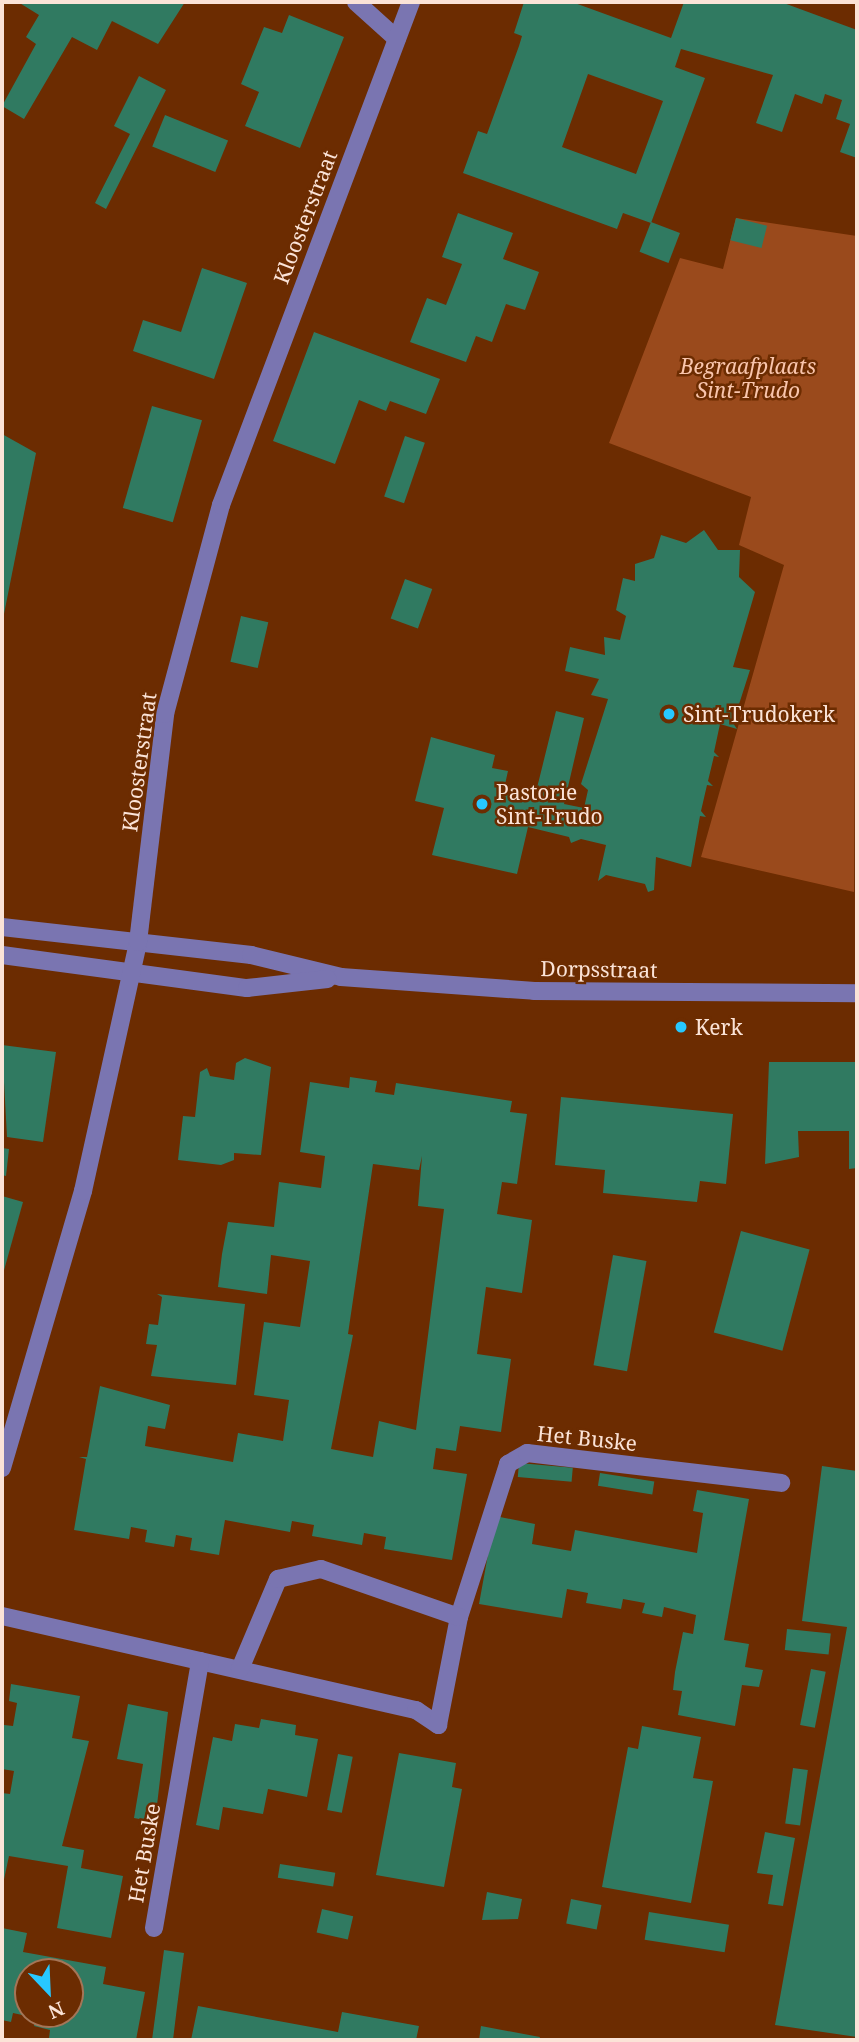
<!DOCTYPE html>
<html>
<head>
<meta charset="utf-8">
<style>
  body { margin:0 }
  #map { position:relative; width:859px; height:2042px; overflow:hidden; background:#6c2c01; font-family:"Noto Serif",serif }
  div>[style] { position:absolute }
  .green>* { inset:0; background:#9a4a1c }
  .building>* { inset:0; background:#307a61; transform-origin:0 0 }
  .minor>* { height:18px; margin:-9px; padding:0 9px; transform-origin:9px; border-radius:9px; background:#7a75b1 }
  .dots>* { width:19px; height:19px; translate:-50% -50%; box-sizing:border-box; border:4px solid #6c2c01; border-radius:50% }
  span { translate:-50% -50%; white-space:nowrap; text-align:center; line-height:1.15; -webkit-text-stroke:5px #6c2c01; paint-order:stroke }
  .street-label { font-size:21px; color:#fbe3d7 }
  .park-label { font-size:21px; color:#f9c5ac; font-style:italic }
  .poi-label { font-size:21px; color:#fbe3d7 }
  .left { translate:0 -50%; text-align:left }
  .frame { position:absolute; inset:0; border:4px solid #fbe3d7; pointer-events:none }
  .north { position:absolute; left:14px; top:1958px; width:70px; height:70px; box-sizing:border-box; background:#6c2c01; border:2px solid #a57557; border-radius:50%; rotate:157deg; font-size:19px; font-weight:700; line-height:28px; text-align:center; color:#fbe3d7 }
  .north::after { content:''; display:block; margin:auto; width:24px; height:32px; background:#27c8ff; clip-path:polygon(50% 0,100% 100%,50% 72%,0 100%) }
</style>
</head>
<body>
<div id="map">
  <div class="green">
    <i style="clip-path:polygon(736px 218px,857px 236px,854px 892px,701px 857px,784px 565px,739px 545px,751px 497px,609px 443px,680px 258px,723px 269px)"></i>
  </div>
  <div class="building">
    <i style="clip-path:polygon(18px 2px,185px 2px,158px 44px,112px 21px,97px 50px,72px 37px,24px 119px,2px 106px,36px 44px,26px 37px,39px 15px)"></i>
    <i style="clip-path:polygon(evenodd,524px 2px,572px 2px,671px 38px,684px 2px,781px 2px,857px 30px,857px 158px,840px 152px,850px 124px,836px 119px,842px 100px,825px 94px,822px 104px,795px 94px,782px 132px,756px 123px,773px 75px,681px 49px,675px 67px,705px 78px,651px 223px,623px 213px,617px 229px,463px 173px,478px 131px,487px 134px,519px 46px,522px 36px,514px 33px,524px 2px,588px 74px,663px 101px,636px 174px,562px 147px,588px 74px)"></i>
    <i style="clip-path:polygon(289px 15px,344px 37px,300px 148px,245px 126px,259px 92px,241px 84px,264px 27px,282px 33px)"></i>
    <i style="clip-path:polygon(139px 76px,166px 90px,106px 209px,95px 203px,130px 134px,114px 126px)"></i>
    <i style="left:165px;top:115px;width:68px;height:34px;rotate:22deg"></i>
    <i style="clip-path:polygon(458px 213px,513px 233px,503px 259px,539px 272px,525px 310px,506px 304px,492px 342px,476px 336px,466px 362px,410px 342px,427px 298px,446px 305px,462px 264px,442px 257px)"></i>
    <i style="left:736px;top:218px;width:32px;height:23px;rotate:14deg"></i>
    <i style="left:651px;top:222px;width:31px;height:32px;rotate:21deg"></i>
    <i style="clip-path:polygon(202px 268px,247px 283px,214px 379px,133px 351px,143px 320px,181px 332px)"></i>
    <i style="clip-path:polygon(314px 332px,440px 379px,426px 414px,390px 401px,386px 411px,359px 400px,335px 464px,273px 441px)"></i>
    <i style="left:152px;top:406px;width:52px;height:106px;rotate:16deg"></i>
    <i style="clip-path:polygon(2px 434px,36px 453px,3px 619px,2px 619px)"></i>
    <i style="left:405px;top:436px;width:21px;height:64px;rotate:19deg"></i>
    <i style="clip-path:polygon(704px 530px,718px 550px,740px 550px,739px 577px,755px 592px,733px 667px,750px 670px,733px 723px,737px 729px,720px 724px,714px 752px,719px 757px,714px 756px,708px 781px,713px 786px,707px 785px,701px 811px,706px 817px,700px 816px,691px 867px,656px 857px,654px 890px,648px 892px,645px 884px,606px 875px,598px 881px,606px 845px,581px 839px,571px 843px,569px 837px,528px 827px,517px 874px,432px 855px,444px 808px,415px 801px,431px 737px,495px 755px,492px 768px,508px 771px,504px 789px,535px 796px,556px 711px,584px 718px,564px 804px,584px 808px,588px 790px,581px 784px,608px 699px,591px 695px,599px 679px,565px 671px,570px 647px,605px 655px,604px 637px,620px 640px,626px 616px,616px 610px,623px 578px,635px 581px,635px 564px,654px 558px,661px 535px,686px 543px)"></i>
    <i style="left:405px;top:579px;width:29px;height:42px;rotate:20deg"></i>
    <i style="left:241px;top:616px;width:28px;height:47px;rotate:13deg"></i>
    <i style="clip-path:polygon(2px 1045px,56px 1052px,43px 1142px,7px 1137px)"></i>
    <i style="clip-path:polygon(245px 1058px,271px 1067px,261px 1155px,234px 1153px,234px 1160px,221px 1165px,178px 1160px,183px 1116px,195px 1117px,200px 1072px,207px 1068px,210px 1076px,234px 1080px,236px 1063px)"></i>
    <i style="clip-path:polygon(769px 1062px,857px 1062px,857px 1168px,849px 1169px,849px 1131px,798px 1131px,799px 1157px,765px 1164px)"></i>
    <i style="clip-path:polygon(evenodd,350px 1077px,377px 1081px,375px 1092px,394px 1095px,396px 1083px,512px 1101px,510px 1112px,527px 1114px,517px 1184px,502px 1182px,497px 1214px,532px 1220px,522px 1293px,486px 1287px,477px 1354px,511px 1359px,501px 1432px,460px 1426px,456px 1451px,436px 1448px,433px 1469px,467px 1474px,452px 1560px,384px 1549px,386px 1537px,364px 1533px,362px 1545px,312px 1536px,314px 1525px,292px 1521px,290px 1532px,225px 1520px,219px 1555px,190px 1550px,192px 1538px,176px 1535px,174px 1547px,145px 1542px,147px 1530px,131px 1527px,129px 1539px,74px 1530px,86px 1459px,79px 1457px,87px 1457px,100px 1386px,170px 1405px,165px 1429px,148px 1426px,145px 1446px,233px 1462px,238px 1433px,283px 1441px,289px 1400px,254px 1395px,264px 1322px,300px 1327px,310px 1261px,271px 1255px,267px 1294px,218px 1287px,222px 1254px,228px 1222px,274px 1227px,279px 1182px,321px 1188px,325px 1156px,300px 1152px,310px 1082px,349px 1088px,350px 1077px,422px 1156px,418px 1206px,444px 1209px,416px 1430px,379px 1421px,373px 1457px,331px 1449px,353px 1335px,348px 1334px,373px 1164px,419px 1170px,422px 1156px)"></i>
    <i style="clip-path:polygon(561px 1097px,733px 1114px,726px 1184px,700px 1181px,697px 1202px,603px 1193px,605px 1170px,555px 1165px)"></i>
    <i style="clip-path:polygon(2px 1148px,9px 1149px,6px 1176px,2px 1175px)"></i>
    <i style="clip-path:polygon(2px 1196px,23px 1202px,3px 1274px,2px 1274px)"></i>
    <i style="left:741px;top:1231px;width:71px;height:105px;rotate:15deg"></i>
    <i style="left:613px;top:1255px;width:34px;height:112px;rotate:10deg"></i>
    <i style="clip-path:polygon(157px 1294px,245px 1304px,236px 1385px,151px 1376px,157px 1345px,146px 1344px,149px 1324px,158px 1325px,162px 1297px)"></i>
    <i style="left:519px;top:1463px;width:54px;height:14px;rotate:5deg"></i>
    <i style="clip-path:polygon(822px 1466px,857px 1471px,857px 2037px,775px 2025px,847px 1627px,802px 1621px)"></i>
    <i style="left:600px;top:1473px;width:55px;height:13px;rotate:9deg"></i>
    <i style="clip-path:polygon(697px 1490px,749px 1499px,724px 1640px,749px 1644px,745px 1667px,763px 1670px,759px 1687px,742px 1685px,735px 1726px,678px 1715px,682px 1691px,673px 1690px,675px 1672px,683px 1632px,693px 1634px,696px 1615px,664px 1607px,662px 1617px,642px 1613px,645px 1603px,623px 1599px,621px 1609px,586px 1603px,588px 1593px,567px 1589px,562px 1618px,479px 1604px,495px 1516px,535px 1524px,532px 1544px,571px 1551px,575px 1530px,697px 1553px,703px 1513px,693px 1511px)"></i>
    <i style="left:787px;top:1629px;width:44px;height:21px;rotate:6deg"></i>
    <i style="left:811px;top:1669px;width:15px;height:57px;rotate:11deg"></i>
    <i style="clip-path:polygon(11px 1684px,80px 1696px,72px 1738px,89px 1741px,62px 1846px,84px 1850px,81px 1868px,123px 1876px,111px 1938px,57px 1928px,68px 1866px,9px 1856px,2px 1889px,2px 1793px,10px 1794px,14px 1771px,2px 1769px,2px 1738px,4px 1725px,13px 1726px,17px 1703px,9px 1701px)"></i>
    <i style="clip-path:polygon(128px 1704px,168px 1712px,155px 1822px,134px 1818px,143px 1764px,117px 1759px)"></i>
    <i style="clip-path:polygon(261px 1719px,296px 1725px,295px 1735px,318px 1739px,307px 1797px,268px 1789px,263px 1814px,223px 1807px,219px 1830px,196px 1825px,213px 1737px,232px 1741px,235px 1724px,259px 1728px)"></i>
    <i style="clip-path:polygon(642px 1726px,701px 1737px,693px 1778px,713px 1781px,691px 1903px,602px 1887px,628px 1747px,638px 1749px)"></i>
    <i style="clip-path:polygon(399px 1753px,456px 1763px,452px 1787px,462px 1789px,444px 1887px,376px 1875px)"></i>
    <i style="left:338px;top:1754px;width:15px;height:57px;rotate:11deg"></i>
    <i style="left:793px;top:1768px;width:15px;height:56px;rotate:8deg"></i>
    <i style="clip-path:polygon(765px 1832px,795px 1838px,783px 1906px,768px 1904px,773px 1875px,757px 1873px)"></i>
    <i style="left:280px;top:1864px;width:56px;height:14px;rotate:9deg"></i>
    <i style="clip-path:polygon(487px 1892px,522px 1899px,518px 1919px,482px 1920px)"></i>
    <i style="left:571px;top:1899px;width:31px;height:25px;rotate:11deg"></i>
    <i style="left:322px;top:1909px;width:32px;height:24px;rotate:13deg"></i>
    <i style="left:649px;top:1912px;width:81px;height:28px;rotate:9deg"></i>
    <i style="clip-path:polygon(evenodd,2px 1928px,27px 1933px,23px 1952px,106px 1967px,103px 1984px,145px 1992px,136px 2040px,60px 2040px,49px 2038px,50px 2030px,34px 2026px,36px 2018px,13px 2013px,11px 2022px,2px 2020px,2px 1928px,28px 1972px,70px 1972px,70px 2014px,28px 2014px,28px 1972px)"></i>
    <i style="clip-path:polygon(164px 1950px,184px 1953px,177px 2007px,173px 2040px,152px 2040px)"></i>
    <i style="clip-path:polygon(198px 2006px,338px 2032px,342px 2012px,419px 2026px,416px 2040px,191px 2040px)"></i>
    <i style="clip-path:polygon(481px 2026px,540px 2037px,539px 2040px,479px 2040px)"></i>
  </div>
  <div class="minor">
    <i style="left:356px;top:2px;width:55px;rotate:42.1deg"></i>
    <i style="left:2px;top:927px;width:251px;rotate:6.4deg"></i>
    <i style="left:251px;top:955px;width:93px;rotate:13.7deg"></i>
    <i style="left:341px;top:977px;width:194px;rotate:4.1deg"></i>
    <i style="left:534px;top:991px;width:323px;rotate:0.4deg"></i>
    <i style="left:2px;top:955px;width:247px;rotate:7.7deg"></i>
    <i style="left:247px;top:988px;width:81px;rotate:-6.4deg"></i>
    <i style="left:2px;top:1468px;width:289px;rotate:-73.7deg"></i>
    <i style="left:83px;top:1191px;width:255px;rotate:-77.5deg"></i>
    <i style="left:138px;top:942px;width:230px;rotate:-83.2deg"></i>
    <i style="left:165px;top:714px;width:216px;rotate:-75deg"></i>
    <i style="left:221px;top:505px;width:538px;rotate:-69.31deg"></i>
    <i style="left:2px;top:1616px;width:425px;rotate:12.8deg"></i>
    <i style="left:416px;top:1710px;width:27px;rotate:34deg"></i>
    <i style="left:438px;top:1725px;width:110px;rotate:-79deg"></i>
    <i style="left:459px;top:1617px;width:161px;rotate:-72.2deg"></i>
    <i style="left:508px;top:1464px;width:22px;rotate:-30deg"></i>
    <i style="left:527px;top:1453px;width:256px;rotate:6.7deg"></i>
    <i style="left:240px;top:1669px;width:98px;rotate:-67.1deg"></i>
    <i style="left:278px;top:1579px;width:44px;rotate:-13.1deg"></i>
    <i style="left:321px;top:1569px;width:146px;rotate:19.2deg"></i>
    <i style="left:154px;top:1928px;width:271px;rotate:-80.2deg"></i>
  </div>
  <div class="dots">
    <i style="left:669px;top:714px;background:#27c8ff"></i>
    <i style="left:482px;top:804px;background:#27c8ff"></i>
    <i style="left:681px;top:1027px;background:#27c8ff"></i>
  </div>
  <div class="street-label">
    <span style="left:305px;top:217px;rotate:-69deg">Kloosterstraat</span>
    <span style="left:139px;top:762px;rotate:-82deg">Kloosterstraat</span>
    <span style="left:599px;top:969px;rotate:1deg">Dorpsstraat</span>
    <span style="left:587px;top:1438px;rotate:6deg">Het Buske</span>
    <span style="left:144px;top:1853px;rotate:-80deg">Het Buske</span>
  </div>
  <div class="park-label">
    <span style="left:748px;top:378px">Begraafplaats<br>Sint-Trudo</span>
  </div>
  <div class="poi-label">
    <span class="left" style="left:683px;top:714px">Sint-Trudokerk</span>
    <span class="left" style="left:496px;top:804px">Pastorie<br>Sint-Trudo</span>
    <span class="left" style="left:695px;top:1027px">Kerk</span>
  </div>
  <div class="frame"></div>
  <div class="north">N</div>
</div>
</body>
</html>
